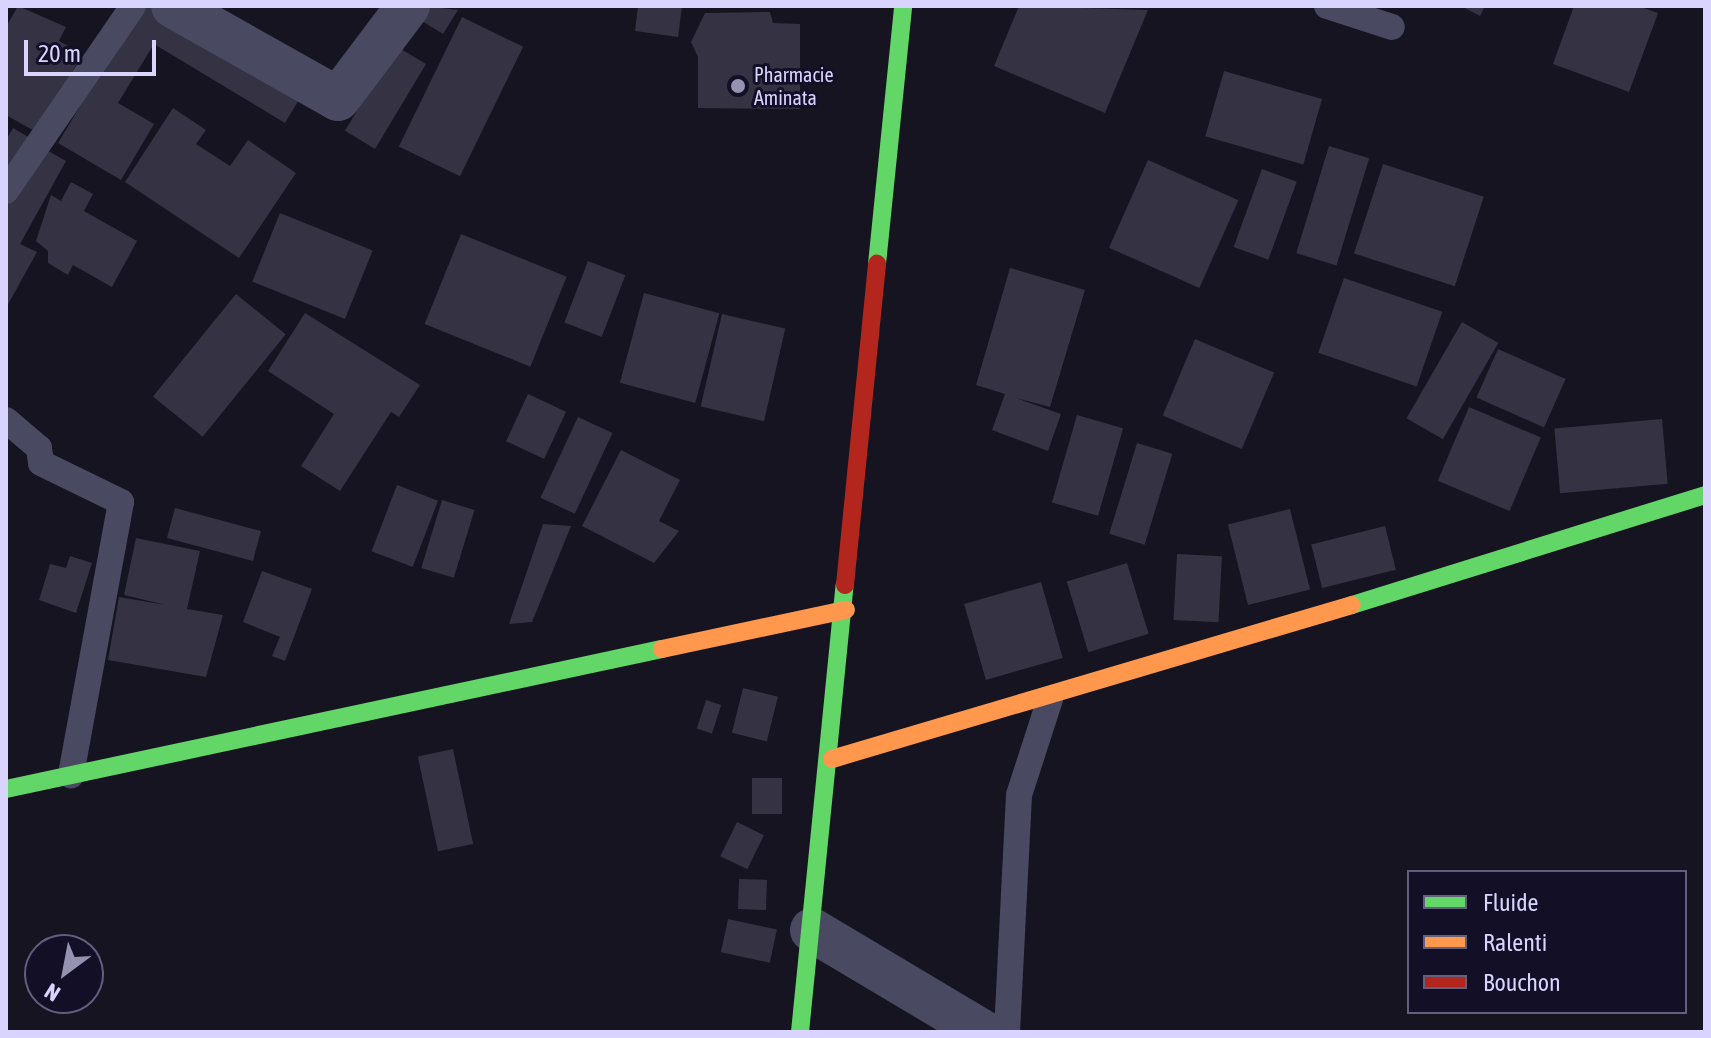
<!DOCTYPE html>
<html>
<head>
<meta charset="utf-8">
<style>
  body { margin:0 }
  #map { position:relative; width:1711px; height:1038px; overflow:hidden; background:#161421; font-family:"Asap Condensed",sans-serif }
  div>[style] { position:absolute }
  .building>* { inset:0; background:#343243; transform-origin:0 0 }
  .lane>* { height:26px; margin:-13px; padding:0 13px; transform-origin:13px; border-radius:13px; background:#4a4962 }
  .street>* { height:44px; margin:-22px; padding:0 22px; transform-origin:22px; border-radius:22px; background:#4a4962 }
  .fast>* { height:18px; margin:-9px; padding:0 9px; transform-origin:9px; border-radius:9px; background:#63d668 }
  .slow>* { height:18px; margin:-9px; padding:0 9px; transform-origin:9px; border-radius:9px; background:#ff974d }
  .jam>* { height:18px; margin:-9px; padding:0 9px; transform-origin:9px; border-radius:9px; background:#b3261e }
  .dots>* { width:22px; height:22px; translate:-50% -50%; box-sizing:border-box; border:4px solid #130f26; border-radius:50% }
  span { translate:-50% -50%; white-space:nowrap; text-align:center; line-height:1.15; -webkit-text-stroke:6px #130f26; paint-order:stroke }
  .poi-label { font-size:20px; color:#d9d4ff }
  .left { translate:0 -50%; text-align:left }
  .frame { position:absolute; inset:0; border:8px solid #d9d4ff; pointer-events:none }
  .legend { position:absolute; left:1407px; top:870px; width:280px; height:144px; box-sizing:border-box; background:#130f26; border:2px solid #625e7d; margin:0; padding:10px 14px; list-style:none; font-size:24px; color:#d9d4ff }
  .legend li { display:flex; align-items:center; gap:16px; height:40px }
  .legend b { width:40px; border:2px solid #625e7d }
  .north { position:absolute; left:24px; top:934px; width:80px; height:80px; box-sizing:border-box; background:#130f26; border:2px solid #625e7d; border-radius:50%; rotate:212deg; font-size:22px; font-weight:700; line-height:32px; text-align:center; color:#d9d4ff }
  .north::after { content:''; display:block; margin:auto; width:28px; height:36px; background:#9591b1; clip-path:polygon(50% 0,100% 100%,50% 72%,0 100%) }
  .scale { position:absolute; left:24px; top:40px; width:132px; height:36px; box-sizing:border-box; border:4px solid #d9d4ff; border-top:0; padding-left:10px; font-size:24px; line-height:28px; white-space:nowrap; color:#d9d4ff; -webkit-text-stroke:6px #130f26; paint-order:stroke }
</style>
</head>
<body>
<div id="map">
  <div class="building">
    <i style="clip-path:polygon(18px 6px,66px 27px,59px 41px,82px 54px,38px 133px,6px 115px,6px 27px)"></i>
    <i style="clip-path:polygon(140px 6px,157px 6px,303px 93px,285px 123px,154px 44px,118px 103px,154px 124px,121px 180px,58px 143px)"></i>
    <i style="clip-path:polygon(425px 6px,458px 10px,443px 34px,417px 18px)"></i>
    <i style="clip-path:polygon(638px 6px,682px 6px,678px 37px,635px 31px)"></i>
    <i style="clip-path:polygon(1019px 6px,1148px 10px,1105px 113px,994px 66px)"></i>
    <i style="clip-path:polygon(1461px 6px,1485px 6px,1480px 16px)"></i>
    <i style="clip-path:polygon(1574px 6px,1638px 6px,1658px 13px,1629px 92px,1553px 64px)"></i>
    <i style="clip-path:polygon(770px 12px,773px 23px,800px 24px,800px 109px,698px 108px,698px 57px,691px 42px,705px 13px)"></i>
    <i style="left:462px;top:17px;width:68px;height:144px;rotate:26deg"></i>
    <i style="left:396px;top:46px;width:35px;height:99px;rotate:31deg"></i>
    <i style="left:1224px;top:71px;width:102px;height:68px;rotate:16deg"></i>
    <i style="clip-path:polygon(173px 108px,206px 130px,196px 144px,230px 166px,248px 140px,296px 173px,239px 258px,125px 182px)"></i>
    <i style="clip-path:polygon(13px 128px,32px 139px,6px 181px,6px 140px)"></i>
    <i style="clip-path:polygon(36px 144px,66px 161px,20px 244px,37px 252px,6px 308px,6px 199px)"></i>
    <i style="left:1329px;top:146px;width:42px;height:112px;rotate:17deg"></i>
    <i style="left:1148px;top:160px;width:99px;height:96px;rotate:24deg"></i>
    <i style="left:1383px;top:164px;width:106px;height:94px;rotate:18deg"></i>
    <i style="left:1262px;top:169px;width:37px;height:83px;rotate:20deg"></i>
    <i style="clip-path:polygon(71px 182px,93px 194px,84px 211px,137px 241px,112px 287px,73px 265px,68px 275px,48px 263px,48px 251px,36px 241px,51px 195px,61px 201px)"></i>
    <i style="left:280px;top:213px;width:100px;height:74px;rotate:22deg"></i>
    <i style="left:461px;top:234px;width:114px;height:97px;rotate:22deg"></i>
    <i style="left:588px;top:261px;width:40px;height:66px;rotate:21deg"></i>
    <i style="clip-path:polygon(1010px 268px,1085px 290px,1050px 407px,1016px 398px,1061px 414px,1048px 451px,992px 430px,1005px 394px,976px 385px)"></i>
    <i style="left:1344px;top:278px;width:104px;height:79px;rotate:19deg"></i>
    <i style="left:644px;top:293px;width:78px;height:93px;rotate:15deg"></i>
    <i style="left:236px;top:294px;width:64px;height:132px;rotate:39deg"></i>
    <i style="clip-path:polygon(305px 313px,420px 385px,399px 417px,391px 412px,340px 491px,301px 466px,334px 414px,268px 371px)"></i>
    <i style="left:722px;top:314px;width:65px;height:95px;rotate:13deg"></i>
    <i style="left:1462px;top:322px;width:42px;height:111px;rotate:30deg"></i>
    <i style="left:1195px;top:339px;width:86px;height:83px;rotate:23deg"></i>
    <i style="left:1498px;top:349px;width:74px;height:53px;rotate:24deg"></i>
    <i style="left:528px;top:394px;width:42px;height:52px;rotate:25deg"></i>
    <i style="left:1469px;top:407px;width:78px;height:80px;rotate:23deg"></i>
    <i style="left:1077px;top:415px;width:48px;height:91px;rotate:16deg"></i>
    <i style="left:578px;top:417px;width:38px;height:89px;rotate:25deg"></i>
    <i style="left:1662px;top:419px;width:65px;height:108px;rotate:85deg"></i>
    <i style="left:1137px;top:443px;width:37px;height:95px;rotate:17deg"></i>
    <i style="clip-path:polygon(621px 450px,680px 480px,659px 521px,679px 531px,654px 563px,582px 526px)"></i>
    <i style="left:397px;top:485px;width:44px;height:71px;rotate:21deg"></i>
    <i style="left:442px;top:500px;width:34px;height:71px;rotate:17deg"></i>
    <i style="left:175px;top:508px;width:89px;height:31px;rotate:15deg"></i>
    <i style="left:1290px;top:509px;width:83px;height:64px;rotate:76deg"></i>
    <i style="clip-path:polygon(543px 524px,571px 526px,532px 622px,509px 624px)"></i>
    <i style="left:1385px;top:526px;width:45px;height:76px;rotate:76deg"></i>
    <i style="clip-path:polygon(136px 538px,200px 551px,187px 609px,223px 615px,206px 677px,108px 660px,119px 597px,166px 605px,124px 595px)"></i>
    <i style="left:1177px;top:554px;width:45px;height:66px;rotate:3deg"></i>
    <i style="clip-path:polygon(70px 556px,92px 563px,76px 613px,39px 600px,50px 564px,66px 568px)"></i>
    <i style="left:1127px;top:563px;width:74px;height:63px;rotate:73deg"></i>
    <i style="clip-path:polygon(262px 571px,312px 589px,285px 661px,272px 656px,280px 637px,243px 622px)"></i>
    <i style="left:1041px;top:582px;width:79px;height:80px;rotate:74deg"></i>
    <i style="left:743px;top:688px;width:36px;height:46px;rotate:14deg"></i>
    <i style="left:706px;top:700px;width:16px;height:30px;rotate:18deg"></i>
    <i style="left:453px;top:749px;width:97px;height:36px;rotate:78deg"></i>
    <i style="left:752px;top:778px;width:30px;height:36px"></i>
    <i style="left:737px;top:822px;width:30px;height:38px;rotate:26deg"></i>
    <i style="left:739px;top:879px;width:28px;height:30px;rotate:2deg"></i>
    <i style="left:728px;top:919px;width:50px;height:34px;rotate:12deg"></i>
  </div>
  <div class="lane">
    <i style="left:1327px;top:6px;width:68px;rotate:17.9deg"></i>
    <i style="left:6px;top:191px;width:224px;rotate:-55.5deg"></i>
    <i style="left:6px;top:420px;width:43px;rotate:40.3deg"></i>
    <i style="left:39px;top:448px;width:15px;rotate:82deg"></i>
    <i style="left:41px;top:463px;width:89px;rotate:26deg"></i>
    <i style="left:121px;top:502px;width:278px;rotate:100.4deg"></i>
    <i style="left:1007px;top:1032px;width:237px;rotate:-87.1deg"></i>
    <i style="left:1019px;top:795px;width:101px;rotate:-72.1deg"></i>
  </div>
  <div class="street">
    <i style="left:173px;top:6px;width:189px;rotate:29.4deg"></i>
    <i style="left:338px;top:99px;width:116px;rotate:-53deg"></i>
    <i style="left:812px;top:930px;width:199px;rotate:30.8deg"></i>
  </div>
  <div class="fast">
    <i style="left:877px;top:264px;width:259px;rotate:-84.2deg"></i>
    <i style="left:1352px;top:605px;width:370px;rotate:-17.3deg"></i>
    <i style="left:6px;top:789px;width:671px;rotate:-12.05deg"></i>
    <i style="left:800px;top:1032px;width:449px;rotate:-84.3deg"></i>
  </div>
  <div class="slow">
    <i style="left:662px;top:649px;width:188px;rotate:-12deg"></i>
    <i style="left:832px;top:759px;width:542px;rotate:-16.5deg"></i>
  </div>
  <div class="jam">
    <i style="left:845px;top:585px;width:323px;rotate:-84.3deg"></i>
  </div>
  <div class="dots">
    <i style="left:738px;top:86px;background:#9591b1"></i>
  </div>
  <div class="poi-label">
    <span class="left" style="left:754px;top:86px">Pharmacie<br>Aminata</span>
  </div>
  <div class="frame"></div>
  <ul class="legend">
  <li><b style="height:10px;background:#63d668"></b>Fluide</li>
  <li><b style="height:10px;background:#ff974d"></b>Ralenti</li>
  <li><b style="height:10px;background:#b3261e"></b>Bouchon</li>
  </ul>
  <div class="north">N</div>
  <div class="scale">20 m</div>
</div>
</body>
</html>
